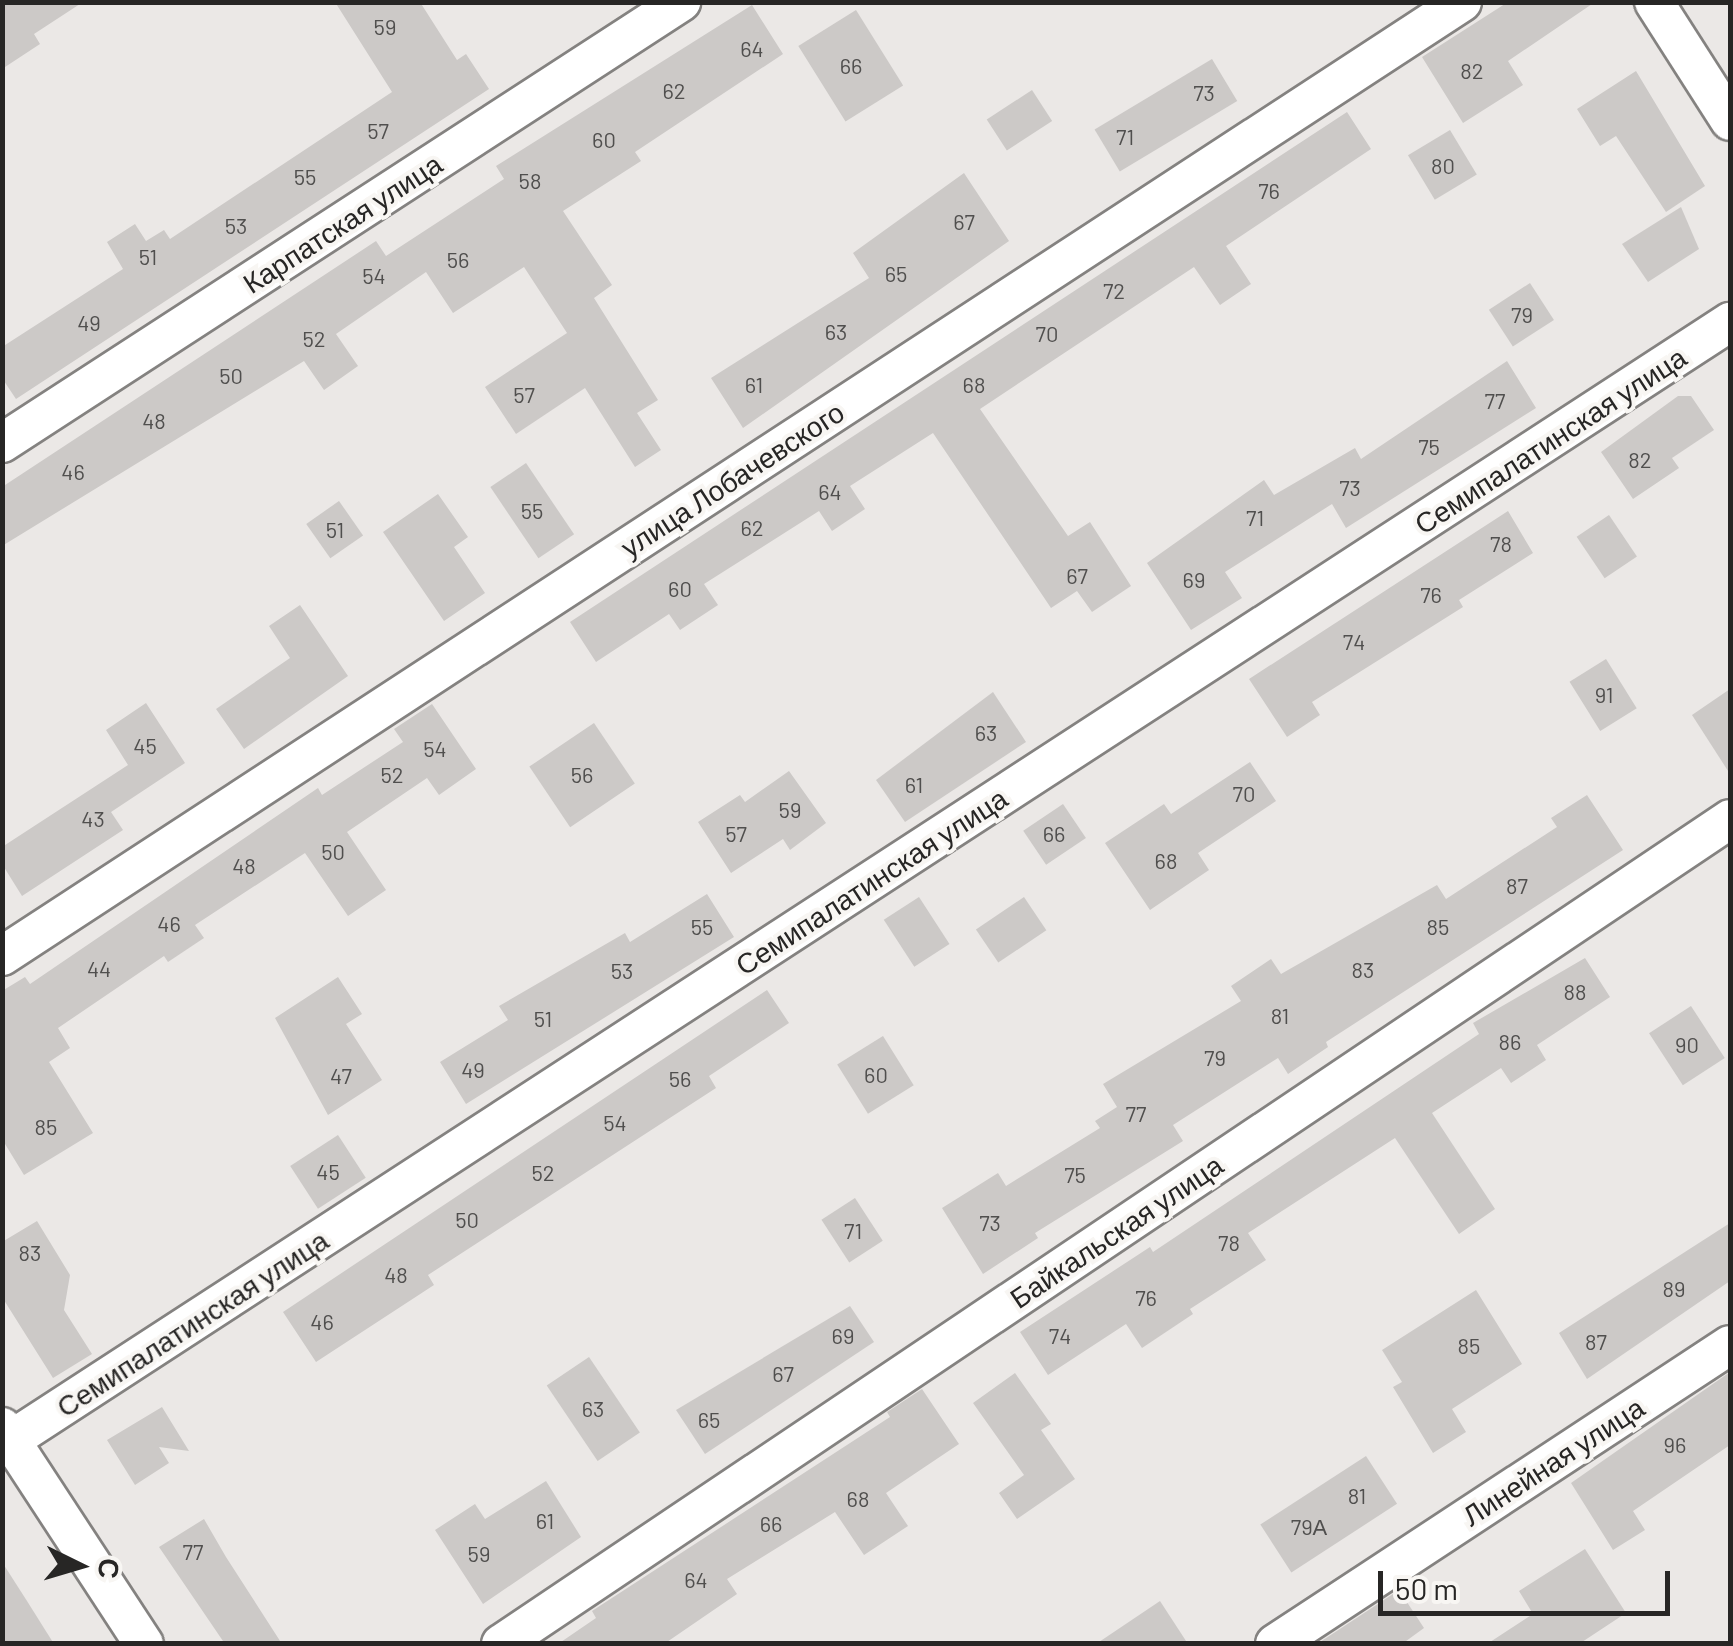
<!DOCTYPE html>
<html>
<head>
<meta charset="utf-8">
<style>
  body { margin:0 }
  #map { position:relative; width:1733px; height:1646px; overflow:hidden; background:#ebe8e6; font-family:Barlow,sans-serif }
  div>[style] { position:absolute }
  .building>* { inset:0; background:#ccc9c7; transform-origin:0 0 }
  .roads { filter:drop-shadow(2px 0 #848280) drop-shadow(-2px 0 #848280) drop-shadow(0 2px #848280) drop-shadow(0 -2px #848280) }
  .minor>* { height:38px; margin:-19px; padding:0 19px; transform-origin:19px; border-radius:19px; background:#fff }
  span { translate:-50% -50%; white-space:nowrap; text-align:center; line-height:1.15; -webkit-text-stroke:8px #f8f6f3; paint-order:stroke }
  .number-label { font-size:22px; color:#504f4e }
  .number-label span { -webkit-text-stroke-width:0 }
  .street-label { font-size:28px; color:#272625 }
  .frame { position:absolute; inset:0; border:5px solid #272625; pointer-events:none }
  .north { position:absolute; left:30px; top:1516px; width:100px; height:100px; -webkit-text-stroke:8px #f8f6f3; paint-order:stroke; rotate:95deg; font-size:28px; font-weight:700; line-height:40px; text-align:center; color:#272625 }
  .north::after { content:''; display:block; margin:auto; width:35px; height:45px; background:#272625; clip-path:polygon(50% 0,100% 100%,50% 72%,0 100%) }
  .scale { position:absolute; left:1378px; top:1571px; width:292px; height:45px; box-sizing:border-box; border:5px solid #272625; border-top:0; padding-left:12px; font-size:30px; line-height:35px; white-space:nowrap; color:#272625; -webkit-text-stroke:8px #f8f6f3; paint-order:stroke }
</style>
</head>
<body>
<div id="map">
  <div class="building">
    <i style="clip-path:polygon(2px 2px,83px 2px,34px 34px,40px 44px,2px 69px)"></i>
    <i style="clip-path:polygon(335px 2px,420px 2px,457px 60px,466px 54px,489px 89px,16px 399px,2px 378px,2px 347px,123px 269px,107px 242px,135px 224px,146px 241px,164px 230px,170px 239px,392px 92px)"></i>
    <i style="clip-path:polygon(1508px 2px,1595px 2px,1508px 61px,1523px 85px,1463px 123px,1422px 57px)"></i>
    <i style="clip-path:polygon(752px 5px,783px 54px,635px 152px,641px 161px,563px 211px,612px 285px,594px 298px,658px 400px,637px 413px,661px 450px,635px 467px,585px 388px,516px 434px,485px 387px,567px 333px,524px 267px,453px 313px,426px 272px,336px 334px,358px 366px,324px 390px,304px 361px,2px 546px,2px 487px,376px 241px,386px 256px,504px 179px,496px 166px)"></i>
    <i style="left:856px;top:10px;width:89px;height:68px;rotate:58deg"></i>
    <i style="left:1212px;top:59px;width:49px;height:137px;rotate:59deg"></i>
    <i style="clip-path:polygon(1636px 71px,1705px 186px,1666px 212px,1616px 136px,1600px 146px,1577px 109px)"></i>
    <i style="left:1032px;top:90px;width:37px;height:54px;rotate:57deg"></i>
    <i style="clip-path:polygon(1347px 112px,1371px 149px,1226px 246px,1251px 284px,1220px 305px,1194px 267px,980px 409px,1068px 536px,1090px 522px,1131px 586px,1092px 612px,1077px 591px,1051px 608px,933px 433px,850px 486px,865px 509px,832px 531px,819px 511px,704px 584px,718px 605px,680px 630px,669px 614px,596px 662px,570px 622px)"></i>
    <i style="left:1450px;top:130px;width:52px;height:49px;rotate:59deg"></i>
    <i style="clip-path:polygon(964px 173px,1009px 241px,743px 428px,711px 378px,869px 278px,853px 253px)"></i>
    <i style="clip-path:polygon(1681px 207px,1699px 249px,1648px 282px,1622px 244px)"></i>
    <i style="left:1530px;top:283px;width:44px;height:49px;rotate:57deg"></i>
    <i style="clip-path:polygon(1507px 361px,1536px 408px,1346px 528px,1332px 504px,1225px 572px,1242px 598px,1191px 630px,1147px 563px,1264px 480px,1274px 495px,1355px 448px,1361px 459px)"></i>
    <i style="clip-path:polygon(1678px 396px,1691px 396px,1714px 430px,1672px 458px,1679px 468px,1633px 499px,1601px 452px)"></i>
    <i style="left:526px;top:463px;width:86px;height:43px;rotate:56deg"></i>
    <i style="clip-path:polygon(438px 494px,468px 537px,454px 547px,485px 593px,444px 621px,383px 532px)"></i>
    <i style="left:339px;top:501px;width:42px;height:40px;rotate:55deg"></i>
    <i style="clip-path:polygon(1508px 511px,1533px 553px,1459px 600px,1463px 607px,1312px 702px,1320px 715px,1287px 737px,1249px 679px)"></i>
    <i style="left:1609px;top:515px;width:50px;height:39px;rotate:56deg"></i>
    <i style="clip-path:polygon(300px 605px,348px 676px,244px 749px,216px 709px,290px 658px,269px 626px)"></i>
    <i style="left:1606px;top:659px;width:58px;height:43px;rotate:58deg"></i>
    <i style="clip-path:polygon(1730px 689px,1730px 774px,1692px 715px)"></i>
    <i style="clip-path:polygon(993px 692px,1026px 742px,905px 822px,876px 780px)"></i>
    <i style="clip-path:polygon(146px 703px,185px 763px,111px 812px,123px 830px,22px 896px,2px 864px,2px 847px,128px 765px,106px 730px)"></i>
    <i style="clip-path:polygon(432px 704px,476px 769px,439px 795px,427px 778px,347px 832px,386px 890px,348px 916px,305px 853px,195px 925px,204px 938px,168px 962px,164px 956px,58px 1028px,70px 1048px,49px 1062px,93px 1133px,24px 1175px,2px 1139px,2px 991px,25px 977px,30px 984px,318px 788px,322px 795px,403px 742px,394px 729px)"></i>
    <i style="left:594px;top:723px;width:73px;height:78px;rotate:56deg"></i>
    <i style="clip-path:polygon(1250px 762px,1276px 801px,1198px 853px,1209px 870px,1150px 910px,1105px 843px,1164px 804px,1171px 814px)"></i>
    <i style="clip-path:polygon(789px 771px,826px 823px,790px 850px,783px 839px,731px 873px,698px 822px,740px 795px,745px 802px)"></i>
    <i style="clip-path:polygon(1587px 795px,1623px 850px,1326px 1042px,1328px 1047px,1288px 1074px,1278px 1058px,1173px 1125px,1183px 1141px,1035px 1233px,1038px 1238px,983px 1274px,942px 1208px,998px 1173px,1006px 1186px,1100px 1128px,1095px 1121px,1117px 1107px,1103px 1084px,1241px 1001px,1231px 986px,1271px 959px,1281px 974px,1437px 885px,1446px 899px,1557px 827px,1551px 818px)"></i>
    <i style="left:1063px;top:804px;width:41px;height:48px;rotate:56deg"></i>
    <i style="clip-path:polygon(707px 894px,734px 937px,466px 1104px,440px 1062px,508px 1020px,499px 1006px,625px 933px,630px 942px)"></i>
    <i style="left:919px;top:897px;width:56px;height:42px;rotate:57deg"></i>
    <i style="left:1024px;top:897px;width:40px;height:58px;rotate:56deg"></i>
    <i style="clip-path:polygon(1585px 958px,1610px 997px,1537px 1045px,1546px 1060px,1511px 1083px,1501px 1068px,1432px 1113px,1495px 1209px,1459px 1234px,1395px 1138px,1248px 1233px,1266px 1260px,1190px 1309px,1193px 1314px,1142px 1348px,1126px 1324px,1048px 1375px,1020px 1332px,1150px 1247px,1153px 1252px,1479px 1034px,1473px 1023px)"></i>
    <i style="clip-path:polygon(338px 977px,362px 1014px,346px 1024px,382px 1080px,328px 1115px,275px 1018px)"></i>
    <i style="clip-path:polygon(767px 990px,789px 1023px,709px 1076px,716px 1088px,428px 1275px,434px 1285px,316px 1362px,283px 1312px)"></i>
    <i style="left:1691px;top:1006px;width:62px;height:50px;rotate:57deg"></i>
    <i style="left:883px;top:1036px;width:58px;height:54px;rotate:58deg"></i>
    <i style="left:338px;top:1135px;width:51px;height:57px;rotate:57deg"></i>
    <i style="left:855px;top:1198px;width:51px;height:40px;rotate:57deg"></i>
    <i style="clip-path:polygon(37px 1221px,70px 1275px,64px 1310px,92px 1354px,53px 1378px,2px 1297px,2px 1242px)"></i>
    <i style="clip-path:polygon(1730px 1223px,1730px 1281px,1587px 1379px,1559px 1333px)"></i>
    <i style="clip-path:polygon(1476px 1290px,1522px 1364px,1452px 1409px,1466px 1432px,1433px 1453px,1393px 1387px,1402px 1382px,1382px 1350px)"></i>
    <i style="clip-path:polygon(850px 1306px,874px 1342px,705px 1454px,676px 1410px)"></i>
    <i style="left:589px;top:1357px;width:91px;height:51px;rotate:56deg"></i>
    <i style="clip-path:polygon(1730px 1372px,1730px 1445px,1633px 1511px,1645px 1530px,1613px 1550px,1571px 1483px)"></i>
    <i style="clip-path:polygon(1015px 1373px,1051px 1424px,1041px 1430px,1075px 1479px,1017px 1519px,999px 1493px,1024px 1475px,973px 1403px)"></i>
    <i style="clip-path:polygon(922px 1389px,959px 1444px,886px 1493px,908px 1526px,864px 1555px,835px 1512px,727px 1579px,737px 1594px,664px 1644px,558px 1644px,596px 1618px,592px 1611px,890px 1417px,887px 1412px)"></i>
    <i style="clip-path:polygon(162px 1407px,189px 1451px,159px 1447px,169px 1463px,135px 1485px,107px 1440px)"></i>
    <i style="left:1366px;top:1456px;width:57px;height:126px;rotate:57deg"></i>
    <i style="clip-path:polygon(546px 1481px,581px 1537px,483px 1604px,435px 1530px,475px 1504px,485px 1519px)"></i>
    <i style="clip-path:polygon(204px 1519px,226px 1557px,282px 1644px,225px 1644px,159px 1547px)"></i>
    <i style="clip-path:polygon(1585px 1549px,1626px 1613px,1579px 1644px,1487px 1644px,1533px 1614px,1519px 1591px)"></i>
    <i style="clip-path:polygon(2px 1562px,27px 1601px,54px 1644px,2px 1644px)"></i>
    <i style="clip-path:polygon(1399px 1590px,1424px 1628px,1402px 1644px,1317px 1644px)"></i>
    <i style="clip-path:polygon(1160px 1601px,1188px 1644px,1096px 1644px)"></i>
  </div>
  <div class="roads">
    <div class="minor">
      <i style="left:1654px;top:2px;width:141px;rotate:57.4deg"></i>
      <i style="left:2px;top:443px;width:810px;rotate:-33deg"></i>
      <i style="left:2px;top:956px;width:1744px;rotate:-33.16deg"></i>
      <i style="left:2px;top:1427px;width:259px;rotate:56.8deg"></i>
      <i style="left:11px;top:1440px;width:2051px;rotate:-33.04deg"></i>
      <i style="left:501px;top:1644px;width:1480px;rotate:-33.87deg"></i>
      <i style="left:1275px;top:1644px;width:544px;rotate:-33.31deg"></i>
    </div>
  </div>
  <div class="number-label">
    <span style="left:385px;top:27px">59</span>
    <span style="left:752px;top:49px">64</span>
    <span style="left:851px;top:66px">66</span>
    <span style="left:1472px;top:71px">82</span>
    <span style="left:674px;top:91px">62</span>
    <span style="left:1204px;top:93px">73</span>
    <span style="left:378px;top:131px">57</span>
    <span style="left:1125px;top:137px">71</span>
    <span style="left:604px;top:140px">60</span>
    <span style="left:1443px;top:166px">80</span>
    <span style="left:305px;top:177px">55</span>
    <span style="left:530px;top:181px">58</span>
    <span style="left:1269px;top:191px">76</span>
    <span style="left:964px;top:222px">67</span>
    <span style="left:236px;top:226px">53</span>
    <span style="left:148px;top:257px">51</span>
    <span style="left:458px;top:260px">56</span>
    <span style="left:896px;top:274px">65</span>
    <span style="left:374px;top:276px">54</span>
    <span style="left:1114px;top:291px">72</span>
    <span style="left:1522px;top:315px">79</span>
    <span style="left:89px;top:323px">49</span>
    <span style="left:836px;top:332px">63</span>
    <span style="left:1047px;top:334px">70</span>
    <span style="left:314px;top:339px">52</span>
    <span style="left:231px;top:376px">50</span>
    <span style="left:754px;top:385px">61</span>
    <span style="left:974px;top:385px">68</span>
    <span style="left:524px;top:395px">57</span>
    <span style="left:1495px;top:401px">77</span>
    <span style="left:154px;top:421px">48</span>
    <span style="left:1429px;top:447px">75</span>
    <span style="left:1640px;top:460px">82</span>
    <span style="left:73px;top:472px">46</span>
    <span style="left:1350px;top:488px">73</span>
    <span style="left:830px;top:492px">64</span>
    <span style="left:532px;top:511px">55</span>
    <span style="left:1255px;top:518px">71</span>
    <span style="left:752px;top:528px">62</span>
    <span style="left:335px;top:530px">51</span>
    <span style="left:1501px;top:544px">78</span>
    <span style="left:1077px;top:576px">67</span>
    <span style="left:1194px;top:580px">69</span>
    <span style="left:680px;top:589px">60</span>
    <span style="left:1431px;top:595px">76</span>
    <span style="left:1354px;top:642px">74</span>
    <span style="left:1604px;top:695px">91</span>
    <span style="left:986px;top:733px">63</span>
    <span style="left:145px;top:746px">45</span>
    <span style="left:435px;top:749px">54</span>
    <span style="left:392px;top:775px">52</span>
    <span style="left:582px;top:775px">56</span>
    <span style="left:914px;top:785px">61</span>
    <span style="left:1244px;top:794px">70</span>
    <span style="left:790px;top:810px">59</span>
    <span style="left:93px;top:819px">43</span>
    <span style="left:736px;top:834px">57</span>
    <span style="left:1054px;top:834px">66</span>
    <span style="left:333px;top:852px">50</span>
    <span style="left:1166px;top:861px">68</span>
    <span style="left:244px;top:866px">48</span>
    <span style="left:1517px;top:886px">87</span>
    <span style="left:169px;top:924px">46</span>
    <span style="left:702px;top:927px">55</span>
    <span style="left:1438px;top:927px">85</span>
    <span style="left:99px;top:969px">44</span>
    <span style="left:1363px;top:970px">83</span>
    <span style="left:622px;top:971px">53</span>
    <span style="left:1575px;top:992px">88</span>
    <span style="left:1280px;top:1016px">81</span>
    <span style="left:543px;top:1019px">51</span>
    <span style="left:1510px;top:1042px">86</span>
    <span style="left:1687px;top:1045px">90</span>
    <span style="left:1215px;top:1058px">79</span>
    <span style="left:473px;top:1070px">49</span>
    <span style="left:876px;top:1075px">60</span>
    <span style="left:341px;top:1076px">47</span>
    <span style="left:680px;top:1079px">56</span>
    <span style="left:1136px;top:1114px">77</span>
    <span style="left:615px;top:1123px">54</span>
    <span style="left:46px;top:1127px">85</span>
    <span style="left:328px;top:1172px">45</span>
    <span style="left:543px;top:1173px">52</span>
    <span style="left:1075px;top:1175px">75</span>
    <span style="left:467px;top:1220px">50</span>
    <span style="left:990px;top:1223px">73</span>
    <span style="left:853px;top:1231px">71</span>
    <span style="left:1229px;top:1243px">78</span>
    <span style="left:30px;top:1253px">83</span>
    <span style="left:396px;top:1275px">48</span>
    <span style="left:1674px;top:1289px">89</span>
    <span style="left:1146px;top:1298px">76</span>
    <span style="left:322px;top:1322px">46</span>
    <span style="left:843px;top:1336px">69</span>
    <span style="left:1060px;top:1336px">74</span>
    <span style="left:1596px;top:1342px">87</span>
    <span style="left:1469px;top:1346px">85</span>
    <span style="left:783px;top:1374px">67</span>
    <span style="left:593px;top:1409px">63</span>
    <span style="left:709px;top:1420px">65</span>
    <span style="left:1675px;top:1445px">96</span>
    <span style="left:1357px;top:1496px">81</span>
    <span style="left:858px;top:1499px">68</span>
    <span style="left:545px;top:1521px">61</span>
    <span style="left:771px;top:1524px">66</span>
    <span style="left:1309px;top:1527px">79А</span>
    <span style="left:193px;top:1552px">77</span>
    <span style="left:479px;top:1554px">59</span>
    <span style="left:696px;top:1580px">64</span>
  </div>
  <div class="street-label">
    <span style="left:342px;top:223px;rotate:-33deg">Карпатская улица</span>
    <span style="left:1550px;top:440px;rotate:-33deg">Семипалатинская улица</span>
    <span style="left:732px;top:479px;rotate:-33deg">улица Лобачевского</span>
    <span style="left:871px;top:881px;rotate:-33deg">Семипалатинская улица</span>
    <span style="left:1116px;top:1231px;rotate:-34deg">Байкальская улица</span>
    <span style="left:192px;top:1323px;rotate:-33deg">Семипалатинская улица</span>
    <span style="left:1553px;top:1461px;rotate:-33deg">Линейная улица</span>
  </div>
  <div class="frame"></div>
  <div class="north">С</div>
  <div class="scale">50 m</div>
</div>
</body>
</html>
